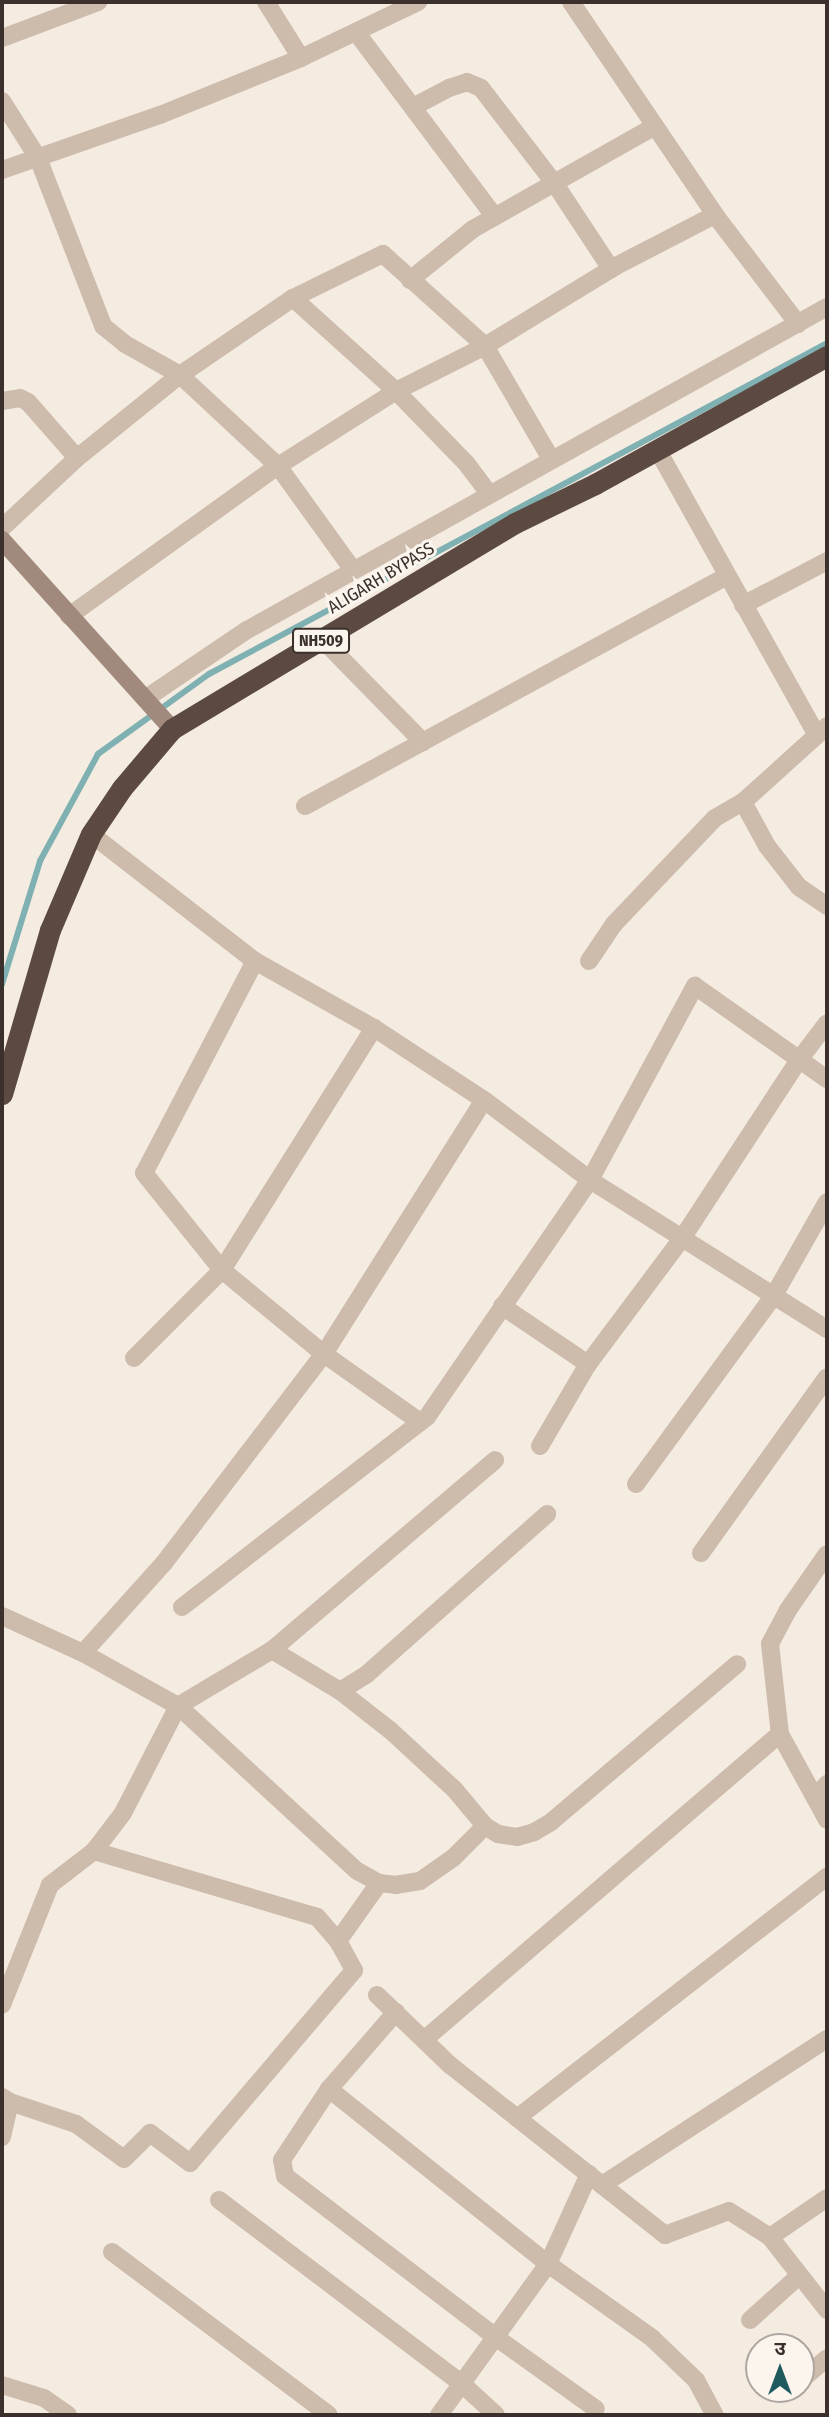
<!DOCTYPE html>
<html>
<head>
<meta charset="utf-8">
<style>
  body { margin:0 }
  #map { position:relative; width:829px; height:2417px; overflow:hidden; background:#f4ebe1; font-family:"Fira Sans Condensed","Noto Sans Devanagari",sans-serif }
  div>[style] { position:absolute }
  .stream>* { height:6px; margin:-3px; padding:0 3px; transform-origin:3px; border-radius:3px; background:#7fb0b2 }
  .street>* { height:18px; margin:-9px; padding:0 9px; transform-origin:9px; border-radius:9px; background:#cdbbac }
  .secondary>* { height:18px; margin:-9px; padding:0 9px; transform-origin:9px; border-radius:9px; background:#a18a7d }
  .highway>* { height:21px; margin:-10.5px; padding:0 10.5px; transform-origin:10.5px; border-radius:10.5px; background:#5c4a42 }
  span { translate:-50% -50%; white-space:nowrap; text-align:center; line-height:1.15; -webkit-text-stroke:6px #fbf5ee; paint-order:stroke }
  .shield-label span { padding:2px 5px; background:#fbf5ee; border:2px solid; border-radius:5px; -webkit-text-stroke-width:0 }
  .shield-label { font-size:16px; color:#3b302b; font-weight:700 }
  .street-label { font-size:18px; color:#3b302b }
  .frame { position:absolute; inset:0; border:4px solid #3b302b; pointer-events:none }
  .north { position:absolute; left:745px; top:2333px; width:70px; height:70px; box-sizing:border-box; background:#fbf5ee; border:2px solid #aea6a0; border-radius:50%; rotate:0deg; font-size:19px; font-weight:700; line-height:28px; text-align:center; color:#3b302b }
  .north::after { content:''; display:block; margin:auto; width:24px; height:32px; background:#1f5a5e; clip-path:polygon(50% 0,100% 100%,50% 72%,0 100%) }
</style>
</head>
<body>
<div id="map">
  <div class="stream">
    <i style="left:2px;top:984px;width:129px;rotate:-72.8deg"></i>
    <i style="left:40px;top:861px;width:122px;rotate:-61.5deg"></i>
    <i style="left:98px;top:754px;width:137px;rotate:-35.8deg"></i>
    <i style="left:209px;top:674px;width:701px;rotate:-28.17deg"></i>
  </div>
  <div class="street">
    <i style="left:266px;top:2px;width:66px;rotate:58deg"></i>
    <i style="left:571px;top:2px;width:257px;rotate:55.9deg"></i>
    <i style="left:715px;top:215px;width:137px;rotate:52.7deg"></i>
    <i style="left:356px;top:32px;width:231px;rotate:53.1deg"></i>
    <i style="left:2px;top:38px;width:103px;rotate:-20.6deg"></i>
    <i style="left:2px;top:101px;width:67px;rotate:57.7deg"></i>
    <i style="left:38px;top:158px;width:180px;rotate:68.8deg"></i>
    <i style="left:103px;top:326px;width:28px;rotate:39deg"></i>
    <i style="left:125px;top:344px;width:63px;rotate:29.4deg"></i>
    <i style="left:180px;top:375px;width:134px;rotate:42.9deg"></i>
    <i style="left:278px;top:466px;width:128px;rotate:54.2deg"></i>
    <i style="left:413px;top:107px;width:41px;rotate:-27.8deg"></i>
    <i style="left:449px;top:88px;width:19px;rotate:-18deg"></i>
    <i style="left:467px;top:82px;width:15px;rotate:23deg"></i>
    <i style="left:481px;top:88px;width:121px;rotate:52.4deg"></i>
    <i style="left:555px;top:184px;width:102px;rotate:56.6deg"></i>
    <i style="left:2px;top:170px;width:167px;rotate:-19.2deg"></i>
    <i style="left:160px;top:115px;width:152px;rotate:-22deg"></i>
    <i style="left:301px;top:58px;width:130px;rotate:-25.6deg"></i>
    <i style="left:410px;top:280px;width:81px;rotate:-39deg"></i>
    <i style="left:473px;top:229px;width:209px;rotate:-29.5deg"></i>
    <i style="left:293px;top:298px;width:139px;rotate:42.1deg"></i>
    <i style="left:396px;top:391px;width:100px;rotate:45.8deg"></i>
    <i style="left:466px;top:463px;width:39px;rotate:53deg"></i>
    <i style="left:2px;top:401px;width:18px;rotate:-9deg"></i>
    <i style="left:20px;top:398px;width:9px;rotate:27deg"></i>
    <i style="left:28px;top:402px;width:74px;rotate:48.8deg"></i>
    <i style="left:657px;top:449px;width:326px;rotate:60.8deg"></i>
    <i style="left:2px;top:528px;width:103px;rotate:-43deg"></i>
    <i style="left:77px;top:458px;width:132px;rotate:-38.9deg"></i>
    <i style="left:180px;top:375px;width:137px;rotate:-34.3deg"></i>
    <i style="left:293px;top:298px;width:100px;rotate:-26.1deg"></i>
    <i style="left:383px;top:254px;width:137px;rotate:42deg"></i>
    <i style="left:485px;top:346px;width:131px;rotate:59.7deg"></i>
    <i style="left:743px;top:605px;width:95px;rotate:-27.6deg"></i>
    <i style="left:69px;top:616px;width:257px;rotate:-35.7deg"></i>
    <i style="left:278px;top:466px;width:140px;rotate:-32.4deg"></i>
    <i style="left:396px;top:391px;width:100px;rotate:-26.8deg"></i>
    <i style="left:485px;top:346px;width:153px;rotate:-31.4deg"></i>
    <i style="left:616px;top:266px;width:111px;rotate:-27.3deg"></i>
    <i style="left:323px;top:640px;width:143px;rotate:45.6deg"></i>
    <i style="left:145px;top:699px;width:123px;rotate:-34.1deg"></i>
    <i style="left:247px;top:630px;width:664px;rotate:-29.11deg"></i>
    <i style="left:743px;top:802px;width:50px;rotate:61.4deg"></i>
    <i style="left:767px;top:846px;width:52px;rotate:52deg"></i>
    <i style="left:799px;top:887px;width:34px;rotate:34deg"></i>
    <i style="left:305px;top:806px;width:480px;rotate:-28.6deg"></i>
    <i style="left:91px;top:834px;width:207px;rotate:37.8deg"></i>
    <i style="left:255px;top:961px;width:137px;rotate:29.4deg"></i>
    <i style="left:374px;top:1028px;width:131px;rotate:33.2deg"></i>
    <i style="left:484px;top:1100px;width:133px;rotate:37deg"></i>
    <i style="left:590px;top:1180px;width:280px;rotate:32.2deg"></i>
    <i style="left:255px;top:961px;width:239px;rotate:117.6deg"></i>
    <i style="left:144px;top:1173px;width:124px;rotate:51.2deg"></i>
    <i style="left:222px;top:1270px;width:132px;rotate:39.5deg"></i>
    <i style="left:324px;top:1354px;width:118px;rotate:35.3deg"></i>
    <i style="left:589px;top:961px;width:45px;rotate:-56deg"></i>
    <i style="left:614px;top:924px;width:146px;rotate:-46.4deg"></i>
    <i style="left:715px;top:818px;width:32px;rotate:-30deg"></i>
    <i style="left:743px;top:802px;width:113px;rotate:-42.1deg"></i>
    <i style="left:502px;top:1306px;width:104px;rotate:34deg"></i>
    <i style="left:134px;top:1358px;width:124px;rotate:-45deg"></i>
    <i style="left:222px;top:1270px;width:286px;rotate:-57.9deg"></i>
    <i style="left:540px;top:1446px;width:95px;rotate:-59.7deg"></i>
    <i style="left:588px;top:1364px;width:159px;rotate:-53.2deg"></i>
    <i style="left:683px;top:1237px;width:212px;rotate:-56.8deg"></i>
    <i style="left:799px;top:1060px;width:46px;rotate:-52.9deg"></i>
    <i style="left:636px;top:1484px;width:232px;rotate:-53.8deg"></i>
    <i style="left:773px;top:1297px;width:109px;rotate:-60.4deg"></i>
    <i style="left:701px;top:1553px;width:216px;rotate:-54.4deg"></i>
    <i style="left:827px;top:1554px;width:68px;rotate:124.9deg"></i>
    <i style="left:788px;top:1610px;width:38px;rotate:118deg"></i>
    <i style="left:770px;top:1644px;width:91px;rotate:83.7deg"></i>
    <i style="left:780px;top:1734px;width:98px;rotate:61.3deg"></i>
    <i style="left:182px;top:1607px;width:310px;rotate:-37.8deg"></i>
    <i style="left:427px;top:1417px;width:288px;rotate:-55.5deg"></i>
    <i style="left:590px;top:1180px;width:221px;rotate:-61.6deg"></i>
    <i style="left:695px;top:986px;width:161px;rotate:35.2deg"></i>
    <i style="left:2px;top:1616px;width:89px;rotate:24.6deg"></i>
    <i style="left:83px;top:1653px;width:109px;rotate:29.2deg"></i>
    <i style="left:178px;top:1706px;width:120px;rotate:117.2deg"></i>
    <i style="left:123px;top:1813px;width:48px;rotate:127.3deg"></i>
    <i style="left:94px;top:1851px;width:56px;rotate:142.3deg"></i>
    <i style="left:50px;top:1885px;width:129px;rotate:111.8deg"></i>
    <i style="left:272px;top:1650px;width:79px;rotate:31.1deg"></i>
    <i style="left:340px;top:1691px;width:63px;rotate:38deg"></i>
    <i style="left:390px;top:1730px;width:88px;rotate:42.7deg"></i>
    <i style="left:455px;top:1790px;width:47px;rotate:50.2deg"></i>
    <i style="left:485px;top:1826px;width:15px;rotate:32deg"></i>
    <i style="left:498px;top:1834px;width:19px;rotate:9deg"></i>
    <i style="left:517px;top:1837px;width:18px;rotate:-16deg"></i>
    <i style="left:534px;top:1832px;width:20px;rotate:-30deg"></i>
    <i style="left:551px;top:1822px;width:244px;rotate:-40.3deg"></i>
    <i style="left:83px;top:1653px;width:121px;rotate:-48deg"></i>
    <i style="left:164px;top:1563px;width:263px;rotate:-52.6deg"></i>
    <i style="left:324px;top:1354px;width:300px;rotate:-57.8deg"></i>
    <i style="left:340px;top:1691px;width:32px;rotate:-32deg"></i>
    <i style="left:367px;top:1674px;width:241px;rotate:-41.6deg"></i>
    <i style="left:815px;top:1797px;width:18px;rotate:-47deg"></i>
    <i style="left:485px;top:1826px;width:45px;rotate:135deg"></i>
    <i style="left:453px;top:1858px;width:40px;rotate:145.1deg"></i>
    <i style="left:420px;top:1881px;width:24px;rotate:171deg"></i>
    <i style="left:396px;top:1885px;width:17px;rotate:-173deg"></i>
    <i style="left:379px;top:1883px;width:25px;rotate:-151deg"></i>
    <i style="left:357px;top:1871px;width:243px;rotate:-137.3deg"></i>
    <i style="left:178px;top:1706px;width:109px;rotate:-30.8deg"></i>
    <i style="left:272px;top:1650px;width:293px;rotate:-40.4deg"></i>
    <i style="left:338px;top:1941px;width:71px;rotate:-54.7deg"></i>
    <i style="left:377px;top:1995px;width:101px;rotate:43.8deg"></i>
    <i style="left:450px;top:2065px;width:274px;rotate:38.3deg"></i>
    <i style="left:665px;top:2235px;width:68px;rotate:-20.6deg"></i>
    <i style="left:729px;top:2211px;width:49px;rotate:32.4deg"></i>
    <i style="left:770px;top:2237px;width:93px;rotate:52deg"></i>
    <i style="left:396px;top:2012px;width:102px;rotate:131deg"></i>
    <i style="left:329px;top:2089px;width:85px;rotate:123.5deg"></i>
    <i style="left:282px;top:2160px;width:16px;rotate:79deg"></i>
    <i style="left:285px;top:2176px;width:263px;rotate:37.4deg"></i>
    <i style="left:494px;top:2336px;width:125px;rotate:35.6deg"></i>
    <i style="left:425px;top:2039px;width:468px;rotate:-40.7deg"></i>
    <i style="left:329px;top:2089px;width:280px;rotate:38.6deg"></i>
    <i style="left:548px;top:2264px;width:128px;rotate:35.4deg"></i>
    <i style="left:652px;top:2338px;width:61px;rotate:43.7deg"></i>
    <i style="left:696px;top:2380px;width:40px;rotate:62deg"></i>
    <i style="left:2px;top:2097px;width:9px;rotate:32deg"></i>
    <i style="left:10px;top:2102px;width:36px;rotate:103deg"></i>
    <i style="left:10px;top:2102px;width:70px;rotate:18.4deg"></i>
    <i style="left:76px;top:2124px;width:59px;rotate:36.1deg"></i>
    <i style="left:124px;top:2159px;width:37px;rotate:-45deg"></i>
    <i style="left:150px;top:2133px;width:50px;rotate:36.9deg"></i>
    <i style="left:190px;top:2163px;width:253px;rotate:-49.6deg"></i>
    <i style="left:354px;top:1970px;width:33px;rotate:-119deg"></i>
    <i style="left:338px;top:1941px;width:32px;rotate:-131deg"></i>
    <i style="left:317px;top:1917px;width:233px;rotate:-163.5deg"></i>
    <i style="left:517px;top:2118px;width:393px;rotate:-37.9deg"></i>
    <i style="left:602px;top:2185px;width:268px;rotate:-33deg"></i>
    <i style="left:219px;top:2200px;width:303px;rotate:37.1deg"></i>
    <i style="left:461px;top:2383px;width:47px;rotate:42.4deg"></i>
    <i style="left:770px;top:2237px;width:69px;rotate:-34.4deg"></i>
    <i style="left:112px;top:2252px;width:271px;rotate:36.9deg"></i>
    <i style="left:750px;top:2320px;width:67px;rotate:-42deg"></i>
    <i style="left:801px;top:2380px;width:34px;rotate:-40deg"></i>
    <i style="left:2px;top:2385px;width:44px;rotate:17.2deg"></i>
    <i style="left:44px;top:2398px;width:29px;rotate:35deg"></i>
    <i style="left:439px;top:2415px;width:186px;rotate:-54.2deg"></i>
    <i style="left:548px;top:2264px;width:99px;rotate:-65.5deg"></i>
  </div>
  <div class="secondary">
    <i style="left:2px;top:540px;width:254px;rotate:48deg"></i>
  </div>
  <div class="highway">
    <i style="left:2px;top:1094px;width:171px;rotate:-73.7deg"></i>
    <i style="left:50px;top:930px;width:104px;rotate:-66.9deg"></i>
    <i style="left:91px;top:834px;width:55px;rotate:-56deg"></i>
    <i style="left:122px;top:788px;width:77px;rotate:-49.7deg"></i>
    <i style="left:172px;top:729px;width:400px;rotate:-31deg"></i>
    <i style="left:515px;top:523px;width:89px;rotate:-26deg"></i>
    <i style="left:595px;top:484px;width:265px;rotate:-28.9deg"></i>
  </div>
  <div class="shield-label">
    <span style="left:321px;top:641px">NH509</span>
  </div>
  <div class="street-label">
    <span style="left:381px;top:578px;rotate:-31deg">ALIGARH BYPASS</span>
  </div>
  <div class="frame"></div>
  <div class="north">उ</div>
</div>
</body>
</html>
